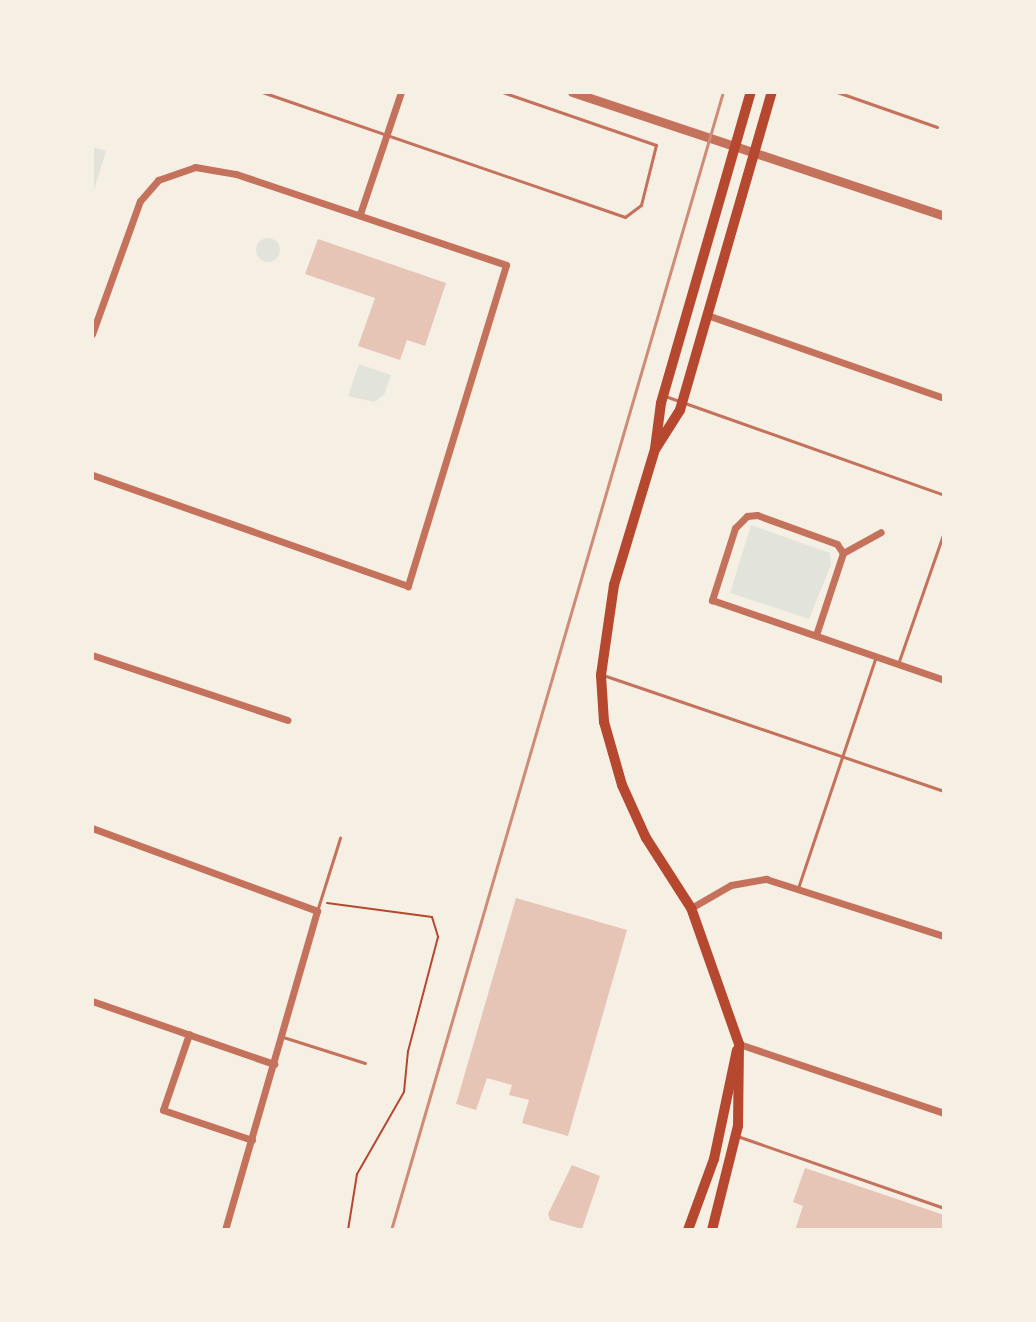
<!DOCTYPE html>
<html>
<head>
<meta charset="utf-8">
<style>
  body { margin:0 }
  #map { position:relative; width:1036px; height:1322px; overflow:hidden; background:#f6efe4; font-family:"Exo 2",sans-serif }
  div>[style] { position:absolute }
  .green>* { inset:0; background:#e2e4dc }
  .round { border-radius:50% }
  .building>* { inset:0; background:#e6c5b7 }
  .path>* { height:2px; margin:-1px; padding:0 1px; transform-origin:1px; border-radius:1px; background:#b5482f }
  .service>* { height:3px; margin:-1.5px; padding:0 1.5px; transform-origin:1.5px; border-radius:1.5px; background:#c5725c }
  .minor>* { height:7px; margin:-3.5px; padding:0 3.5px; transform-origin:3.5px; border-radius:3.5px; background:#c5725c }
  .tertiary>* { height:9px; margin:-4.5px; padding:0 4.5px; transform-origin:4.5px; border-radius:4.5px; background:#c5725c }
  .secondary>* { height:10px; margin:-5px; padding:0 5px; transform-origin:5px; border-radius:5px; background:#b5482f }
  .rail>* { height:3px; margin:-1.5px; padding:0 1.5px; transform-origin:1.5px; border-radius:1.5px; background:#cf8b77 }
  span { translate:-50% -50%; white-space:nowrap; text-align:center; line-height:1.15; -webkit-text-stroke:6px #f6efe4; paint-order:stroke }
  .frame { position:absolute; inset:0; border:94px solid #f6efe4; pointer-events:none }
</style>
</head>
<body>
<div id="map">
  <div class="green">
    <i style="clip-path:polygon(92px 147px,106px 151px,94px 190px,92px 189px)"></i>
    <i class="round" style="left:256px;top:238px;width:24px;height:24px"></i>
    <i style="clip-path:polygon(359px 364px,391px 375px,384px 395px,374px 402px,348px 396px)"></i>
    <i style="clip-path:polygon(751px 525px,830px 553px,831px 565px,809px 619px,730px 593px)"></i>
  </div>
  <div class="building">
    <i style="clip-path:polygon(318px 239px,446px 283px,425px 346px,407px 340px,400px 360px,358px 346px,375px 298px,305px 274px)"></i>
    <i style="clip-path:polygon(516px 898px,627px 930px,568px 1136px,522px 1123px,529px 1100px,509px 1095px,512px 1085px,487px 1078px,476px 1110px,456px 1104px)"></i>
    <i style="clip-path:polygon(572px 1165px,600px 1176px,582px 1229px,550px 1220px,548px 1214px)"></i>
    <i style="clip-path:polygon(805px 1168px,944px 1215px,944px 1230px,795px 1230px,803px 1206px,793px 1202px)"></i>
  </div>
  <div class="path">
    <i style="left:327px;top:903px;width:106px;rotate:7.6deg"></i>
    <i style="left:432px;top:917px;width:21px;rotate:73deg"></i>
    <i style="left:438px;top:937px;width:118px;rotate:104.7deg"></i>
    <i style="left:408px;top:1051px;width:41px;rotate:95.6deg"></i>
    <i style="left:404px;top:1092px;width:95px;rotate:119.8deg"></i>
    <i style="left:357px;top:1174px;width:57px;rotate:99.1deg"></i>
  </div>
  <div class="service">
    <i style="left:262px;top:92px;width:384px;rotate:19deg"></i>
    <i style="left:625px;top:217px;width:20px;rotate:-37deg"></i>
    <i style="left:641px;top:205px;width:62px;rotate:-76deg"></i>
    <i style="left:656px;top:145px;width:163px;rotate:-161deg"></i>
    <i style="left:837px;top:92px;width:106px;rotate:19.3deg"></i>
    <i style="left:665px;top:396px;width:296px;rotate:19.5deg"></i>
    <i style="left:898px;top:664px;width:140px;rotate:-70.8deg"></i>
    <i style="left:603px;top:675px;width:360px;rotate:18.8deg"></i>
    <i style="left:798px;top:888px;width:245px;rotate:-71.4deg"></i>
    <i style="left:317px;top:911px;width:77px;rotate:-72.5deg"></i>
    <i style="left:283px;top:1037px;width:86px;rotate:17.6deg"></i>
    <i style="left:740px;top:1137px;width:216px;rotate:19.2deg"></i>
  </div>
  <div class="minor">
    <i style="left:360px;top:214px;width:129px;rotate:-71.4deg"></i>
    <i style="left:707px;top:315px;width:251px;rotate:19.3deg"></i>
    <i style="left:92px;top:334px;width:141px;rotate:-70.2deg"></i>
    <i style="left:140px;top:201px;width:28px;rotate:-49deg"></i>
    <i style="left:158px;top:180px;width:39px;rotate:-19deg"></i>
    <i style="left:195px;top:167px;width:42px;rotate:9.7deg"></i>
    <i style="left:236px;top:174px;width:285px;rotate:18.6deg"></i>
    <i style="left:506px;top:265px;width:336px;rotate:107deg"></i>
    <i style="left:408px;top:586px;width:335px;rotate:-160.6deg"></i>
    <i style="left:843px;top:553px;width:43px;rotate:-28.9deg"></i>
    <i style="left:816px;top:635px;width:86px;rotate:-71.8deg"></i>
    <i style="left:843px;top:553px;width:11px;rotate:-124deg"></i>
    <i style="left:837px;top:544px;width:85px;rotate:-160.1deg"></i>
    <i style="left:757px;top:515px;width:10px;rotate:174deg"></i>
    <i style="left:747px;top:516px;width:17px;rotate:135deg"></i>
    <i style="left:735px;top:528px;width:76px;rotate:107.7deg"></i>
    <i style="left:712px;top:600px;width:245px;rotate:19deg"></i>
    <i style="left:92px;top:655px;width:206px;rotate:18.4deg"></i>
    <i style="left:92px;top:828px;width:240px;rotate:20.2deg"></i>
    <i style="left:317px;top:911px;width:332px;rotate:106.1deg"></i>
    <i style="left:691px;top:908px;width:46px;rotate:-29.9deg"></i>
    <i style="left:731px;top:885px;width:36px;rotate:-10deg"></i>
    <i style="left:766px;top:879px;width:187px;rotate:17.8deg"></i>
    <i style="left:92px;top:1001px;width:193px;rotate:19.1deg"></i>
    <i style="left:189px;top:1034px;width:80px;rotate:108.9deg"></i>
    <i style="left:163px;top:1110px;width:94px;rotate:18.6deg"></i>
    <i style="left:739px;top:1044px;width:216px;rotate:18.6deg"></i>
  </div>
  <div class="tertiary">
    <i style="left:572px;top:92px;width:392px;rotate:18.4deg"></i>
  </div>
  <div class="secondary">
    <i style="left:656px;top:448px;width:45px;rotate:-57.7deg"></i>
    <i style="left:680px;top:410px;width:331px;rotate:-73.9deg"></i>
    <i style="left:688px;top:1230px;width:76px;rotate:-69.9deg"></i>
    <i style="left:714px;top:1159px;width:111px;rotate:-78.1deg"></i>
    <i style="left:712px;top:1230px;width:107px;rotate:-76deg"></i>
    <i style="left:738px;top:1126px;width:82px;rotate:-89.3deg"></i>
    <i style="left:739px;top:1044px;width:144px;rotate:-109.4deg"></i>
    <i style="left:691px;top:908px;width:83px;rotate:-122.7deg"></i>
    <i style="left:646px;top:838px;width:58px;rotate:-114.4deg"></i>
    <i style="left:622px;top:785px;width:66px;rotate:-105.9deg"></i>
    <i style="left:604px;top:722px;width:47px;rotate:-93.7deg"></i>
    <i style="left:601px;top:675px;width:91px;rotate:-81.8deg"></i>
    <i style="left:614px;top:585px;width:142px;rotate:-73.2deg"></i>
    <i style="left:655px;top:449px;width:46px;rotate:-82.6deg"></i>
    <i style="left:661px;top:403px;width:324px;rotate:-73.9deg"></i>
  </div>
  <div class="rail">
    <i style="left:391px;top:1230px;width:1185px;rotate:-73.74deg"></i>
  </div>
  <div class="frame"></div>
</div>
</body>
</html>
